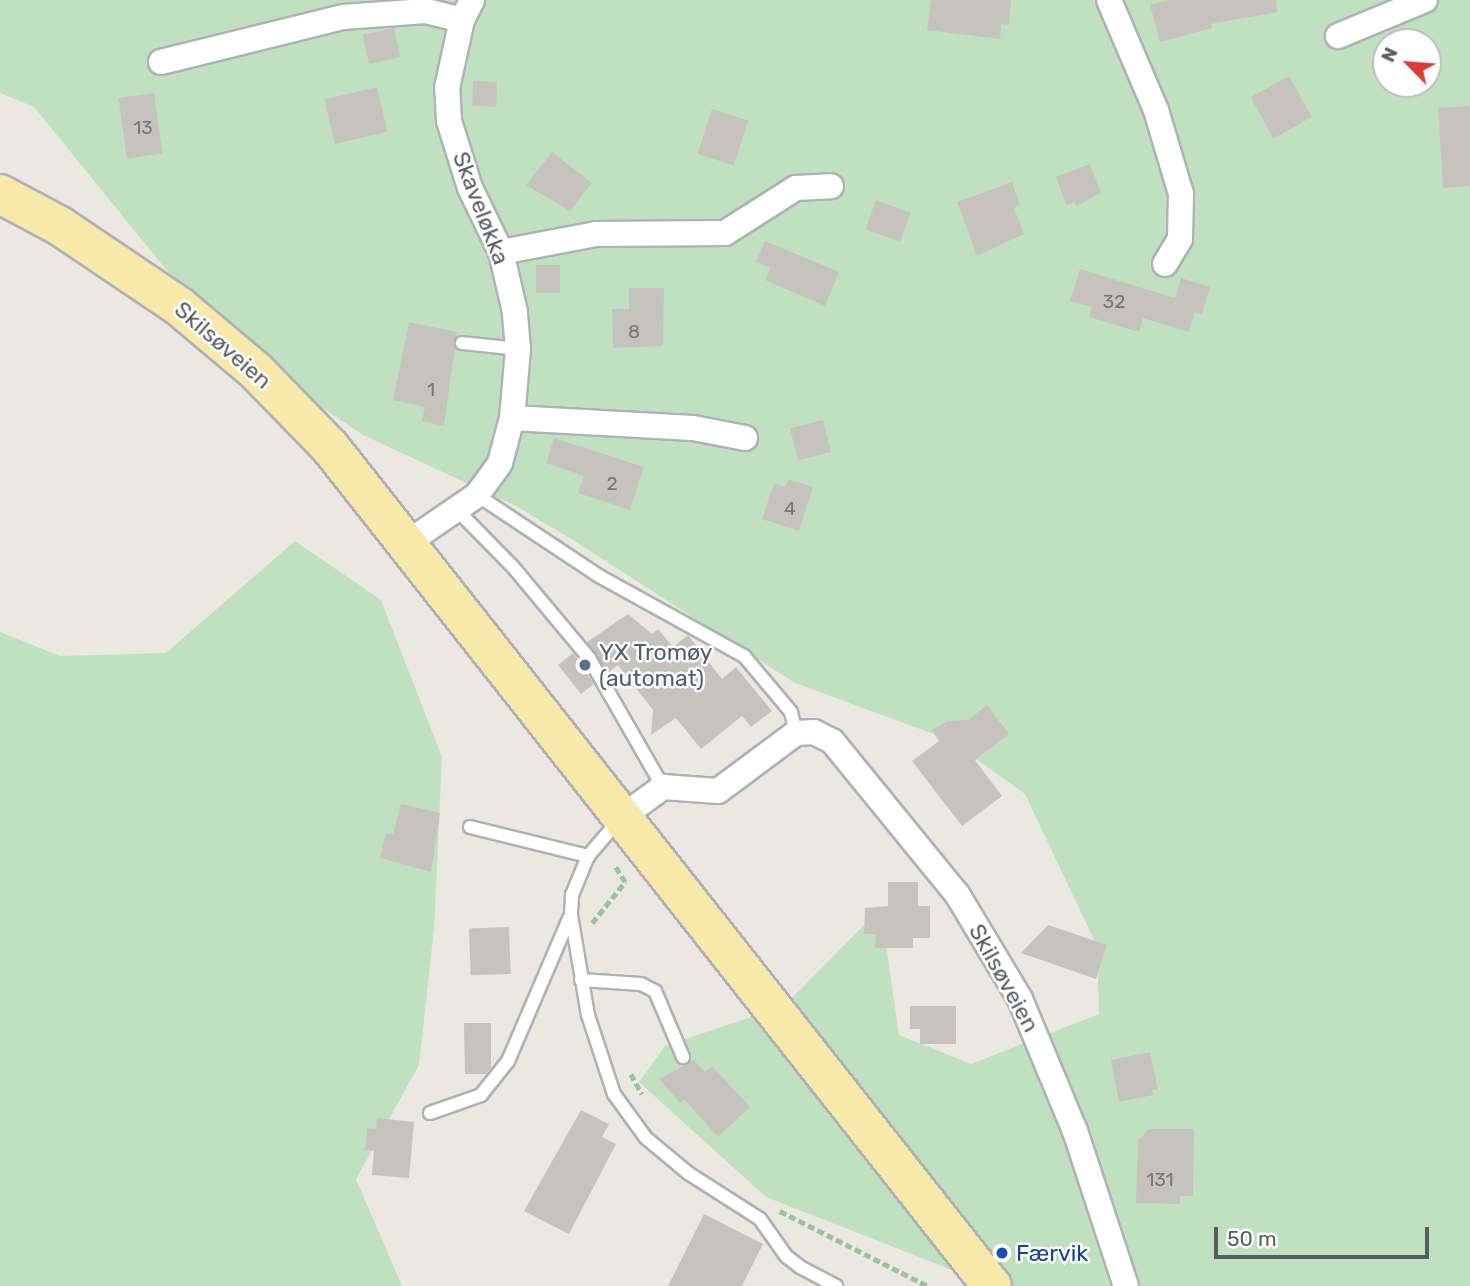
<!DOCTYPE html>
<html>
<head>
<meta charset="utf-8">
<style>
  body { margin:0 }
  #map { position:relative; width:1470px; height:1286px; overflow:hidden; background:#ebe8e1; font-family:Rubik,sans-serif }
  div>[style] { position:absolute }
  .green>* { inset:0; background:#c0e1bf }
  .building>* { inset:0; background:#c6c3be; transform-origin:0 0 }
  .path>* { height:4.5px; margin-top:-2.25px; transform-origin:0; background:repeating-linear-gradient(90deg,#99c2a2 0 7px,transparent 0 10.5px) }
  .roads { filter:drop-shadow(2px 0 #aeb2b6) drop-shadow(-2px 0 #aeb2b6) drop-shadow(0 2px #aeb2b6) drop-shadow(0 -2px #aeb2b6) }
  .lane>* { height:12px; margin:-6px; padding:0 6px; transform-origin:6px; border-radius:6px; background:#fff }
  .street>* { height:24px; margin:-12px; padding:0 12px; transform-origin:12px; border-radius:12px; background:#fff }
  .primary>* { height:38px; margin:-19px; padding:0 19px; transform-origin:19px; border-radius:19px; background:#f8e8a9 }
  .dots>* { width:19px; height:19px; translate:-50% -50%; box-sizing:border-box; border:4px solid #fff; border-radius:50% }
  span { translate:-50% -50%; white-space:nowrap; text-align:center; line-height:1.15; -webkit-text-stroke:5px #fff; paint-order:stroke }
  .number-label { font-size:19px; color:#747678 }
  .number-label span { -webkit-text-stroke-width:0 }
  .street-label { font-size:23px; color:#595d61 }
  .service-label { font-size:23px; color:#4e5e75 }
  .left { translate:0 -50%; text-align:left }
  .transit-label { font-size:23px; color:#164399 }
  .north { position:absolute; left:1372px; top:28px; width:70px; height:70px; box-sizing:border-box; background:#fff; border:2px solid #bdbec0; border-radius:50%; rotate:295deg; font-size:19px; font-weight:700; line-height:28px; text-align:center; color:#595d61 }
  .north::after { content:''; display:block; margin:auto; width:24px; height:32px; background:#db3d37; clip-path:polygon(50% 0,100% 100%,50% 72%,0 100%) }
  .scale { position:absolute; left:1214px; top:1227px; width:215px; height:32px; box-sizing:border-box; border:4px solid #595d61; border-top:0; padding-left:9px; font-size:21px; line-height:24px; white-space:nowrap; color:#595d61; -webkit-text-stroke:5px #fff; paint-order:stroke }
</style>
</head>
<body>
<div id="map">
  <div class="green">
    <i style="clip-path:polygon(evenodd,0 0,1470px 0,1470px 1286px,993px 1286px,766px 1197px,639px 1082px,665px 1046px,784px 1006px,881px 908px,899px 1035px,971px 1064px,1099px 1014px,1097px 946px,1025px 794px,950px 740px,795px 683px,573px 540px,516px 506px,363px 435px,225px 342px,34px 107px,0 93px,0 0,1386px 42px,1428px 42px,1428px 84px,1386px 84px,1386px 42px)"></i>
    <i style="clip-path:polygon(295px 541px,381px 600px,442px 757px,434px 929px,419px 1065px,356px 1179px,402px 1286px,0 1286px,0 632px,60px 656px,166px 653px)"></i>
  </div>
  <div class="building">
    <i style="clip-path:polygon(931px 0,1011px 0,1009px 25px,1001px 24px,1000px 39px,927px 30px)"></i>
    <i style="clip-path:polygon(1169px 0,1276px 0,1277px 12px,1211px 24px,1212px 28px,1160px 42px,1150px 5px)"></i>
    <i style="left:394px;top:28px;width:30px;height:32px;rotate:78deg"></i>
    <i style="left:1289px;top:76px;width:47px;height:44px;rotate:61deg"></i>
    <i style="left:473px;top:81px;width:24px;height:25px;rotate:2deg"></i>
    <i style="left:377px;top:87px;width:46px;height:54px;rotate:77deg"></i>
    <i style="left:154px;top:93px;width:61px;height:36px;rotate:82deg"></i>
    <i style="clip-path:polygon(1470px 106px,1470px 186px,1443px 188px,1438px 108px)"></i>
    <i style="left:712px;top:109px;width:38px;height:47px;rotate:18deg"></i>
    <i style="clip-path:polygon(552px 152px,592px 183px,570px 211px,526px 185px)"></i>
    <i style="clip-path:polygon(1090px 164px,1101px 193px,1076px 206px,1075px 202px,1066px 205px,1056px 177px)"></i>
    <i style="clip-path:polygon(1012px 182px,1020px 205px,1014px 208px,1024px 234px,977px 256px,957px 202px)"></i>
    <i style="left:876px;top:200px;width:37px;height:31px;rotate:20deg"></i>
    <i style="clip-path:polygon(765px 241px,839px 272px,825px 306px,765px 280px,770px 268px,756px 262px)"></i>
    <i style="left:560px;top:265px;width:28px;height:24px;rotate:90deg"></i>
    <i style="clip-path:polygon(1080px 269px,1175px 298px,1181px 278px,1210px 287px,1202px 314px,1195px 312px,1189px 332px,1143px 318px,1139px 332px,1089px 317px,1092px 307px,1070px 301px)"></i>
    <i style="clip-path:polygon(629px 288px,664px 288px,663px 346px,613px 348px,612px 309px,629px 309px)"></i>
    <i style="clip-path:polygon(409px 322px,457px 332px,444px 426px,422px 421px,425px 407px,393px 400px)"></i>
    <i style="left:823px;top:420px;width:33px;height:34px;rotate:76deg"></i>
    <i style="clip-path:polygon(554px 438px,644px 467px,630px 510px,578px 493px,584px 476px,546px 463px)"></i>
    <i style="clip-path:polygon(788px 479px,813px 487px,799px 531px,762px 519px,774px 483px,785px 487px)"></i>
    <i style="clip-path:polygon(628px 614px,652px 634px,658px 629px,673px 647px,688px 635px,722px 679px,736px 667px,772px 711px,751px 727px,742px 716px,701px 749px,676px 718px,651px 735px,653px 710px,618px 665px,608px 673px,587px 642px)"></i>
    <i style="clip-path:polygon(573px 653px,594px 684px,581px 694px,558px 665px)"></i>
    <i style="clip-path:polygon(987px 705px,1009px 734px,975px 760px,1002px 796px,962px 826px,912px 761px,939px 741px,932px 730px,948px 721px,968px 720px)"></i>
    <i style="clip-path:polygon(401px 804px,440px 813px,431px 872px,380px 858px,386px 833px,393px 834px)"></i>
    <i style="clip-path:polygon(888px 882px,918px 882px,918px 906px,930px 906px,930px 938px,913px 938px,913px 948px,875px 948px,876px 934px,864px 934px,865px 908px,888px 906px)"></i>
    <i style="clip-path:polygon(1048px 925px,1107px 945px,1096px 979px,1021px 953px)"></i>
    <i style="left:509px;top:927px;width:47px;height:40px;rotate:88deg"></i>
    <i style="clip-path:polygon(910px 1006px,956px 1006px,956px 1044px,920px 1044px,920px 1029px,910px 1029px)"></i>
    <i style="clip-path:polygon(464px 1023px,491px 1023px,491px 1068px,486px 1074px,465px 1074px)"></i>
    <i style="clip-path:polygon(1150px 1052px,1158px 1089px,1152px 1090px,1153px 1095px,1119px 1102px,1111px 1060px)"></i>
    <i style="clip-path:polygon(694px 1060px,705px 1072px,712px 1066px,750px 1107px,718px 1137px,684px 1099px,680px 1103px,659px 1079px)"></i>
    <i style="clip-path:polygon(581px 1110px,609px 1124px,602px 1137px,616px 1144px,569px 1234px,524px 1211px)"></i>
    <i style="clip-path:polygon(377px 1118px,414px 1122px,409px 1178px,372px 1175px,374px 1151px,365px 1150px,367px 1128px,376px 1129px)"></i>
    <i style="clip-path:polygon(1149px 1129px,1194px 1129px,1193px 1196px,1180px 1196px,1180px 1204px,1136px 1203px,1138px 1141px)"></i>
    <i style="clip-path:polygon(704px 1214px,763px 1244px,742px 1286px,668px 1286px)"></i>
  </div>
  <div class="path">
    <i style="left:592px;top:923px;width:53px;rotate:-51.2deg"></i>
    <i style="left:625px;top:882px;width:20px;rotate:-123deg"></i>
    <i style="left:631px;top:1074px;width:23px;rotate:61deg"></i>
    <i style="left:780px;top:1211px;width:166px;rotate:26.9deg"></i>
  </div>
  <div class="roads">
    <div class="lane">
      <i style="left:462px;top:343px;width:56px;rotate:6.1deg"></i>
      <i style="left:477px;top:495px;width:146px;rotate:33.6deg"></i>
      <i style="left:599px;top:576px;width:166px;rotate:28.9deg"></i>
      <i style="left:744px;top:656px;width:73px;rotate:50deg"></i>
      <i style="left:791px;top:712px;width:22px;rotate:77deg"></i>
      <i style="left:458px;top:511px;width:78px;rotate:45.5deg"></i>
      <i style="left:513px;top:567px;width:119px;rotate:50.1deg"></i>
      <i style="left:589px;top:658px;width:149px;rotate:60.2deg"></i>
      <i style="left:619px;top:820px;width:48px;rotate:130.7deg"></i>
      <i style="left:588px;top:856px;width:42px;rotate:112.3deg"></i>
      <i style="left:572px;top:895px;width:20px;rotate:93deg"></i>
      <i style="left:571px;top:915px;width:101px;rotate:80.4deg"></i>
      <i style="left:588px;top:1015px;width:83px;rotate:71.8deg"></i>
      <i style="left:614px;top:1094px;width:54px;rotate:54deg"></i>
      <i style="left:646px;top:1138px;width:55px;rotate:39.8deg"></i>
      <i style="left:688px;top:1173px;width:85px;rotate:32.6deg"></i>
      <i style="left:760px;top:1219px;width:45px;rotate:54.9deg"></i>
      <i style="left:786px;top:1256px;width:18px;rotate:38deg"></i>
      <i style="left:800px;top:1267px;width:41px;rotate:27.8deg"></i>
      <i style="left:470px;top:827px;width:122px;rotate:13.8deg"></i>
      <i style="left:581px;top:980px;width:60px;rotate:3.8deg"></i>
      <i style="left:641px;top:984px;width:16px;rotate:27deg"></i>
      <i style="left:655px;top:991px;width:72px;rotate:67deg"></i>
      <i style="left:430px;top:1113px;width:54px;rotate:-19.4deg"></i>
      <i style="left:481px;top:1095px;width:43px;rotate:-51.5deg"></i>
      <i style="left:508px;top:1061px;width:155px;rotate:-66.8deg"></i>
    </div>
    <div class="street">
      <i style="left:1109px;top:0;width:120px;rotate:66.9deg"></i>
      <i style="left:1156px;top:110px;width:88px;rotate:73.4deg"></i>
      <i style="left:1181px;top:194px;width:45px;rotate:91.3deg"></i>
      <i style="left:1180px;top:239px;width:29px;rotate:121deg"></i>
      <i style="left:1338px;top:36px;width:94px;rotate:-22.5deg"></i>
      <i style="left:161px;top:62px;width:187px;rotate:-13.9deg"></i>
      <i style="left:343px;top:17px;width:83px;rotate:-4.1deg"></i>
      <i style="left:426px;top:11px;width:37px;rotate:14deg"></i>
      <i style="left:501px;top:252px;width:97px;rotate:-10.7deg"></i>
      <i style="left:596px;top:234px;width:129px;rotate:-0.4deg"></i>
      <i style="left:725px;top:233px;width:84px;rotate:-32.4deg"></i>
      <i style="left:796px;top:188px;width:35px;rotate:-3deg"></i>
      <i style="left:512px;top:418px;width:181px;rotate:3.2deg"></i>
      <i style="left:693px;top:428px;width:53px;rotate:10.9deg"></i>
      <i style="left:407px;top:543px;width:85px;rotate:-34.4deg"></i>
      <i style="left:477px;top:495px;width:39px;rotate:-54deg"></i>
      <i style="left:500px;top:463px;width:47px;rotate:-75.1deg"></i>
      <i style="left:512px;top:418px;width:69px;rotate:-85deg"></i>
      <i style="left:518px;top:349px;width:37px;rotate:-95deg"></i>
      <i style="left:515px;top:312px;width:62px;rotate:-103.1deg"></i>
      <i style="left:501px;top:252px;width:71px;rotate:-115.8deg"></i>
      <i style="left:470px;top:188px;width:70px;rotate:-107.4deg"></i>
      <i style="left:449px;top:121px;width:33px;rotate:-93deg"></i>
      <i style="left:447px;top:88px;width:70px;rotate:-77.6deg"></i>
      <i style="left:462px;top:20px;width:22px;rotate:-63deg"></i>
      <i style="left:622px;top:817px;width:51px;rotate:-36.2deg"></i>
      <i style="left:663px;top:787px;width:55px;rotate:4.2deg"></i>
      <i style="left:718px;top:791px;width:97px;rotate:-36.6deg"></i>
      <i style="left:796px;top:733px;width:18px;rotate:-3deg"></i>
      <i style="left:814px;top:732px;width:20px;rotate:27deg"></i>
      <i style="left:832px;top:741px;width:198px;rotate:50.8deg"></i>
      <i style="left:957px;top:894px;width:122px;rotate:59deg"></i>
      <i style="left:1020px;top:999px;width:143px;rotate:67.4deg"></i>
      <i style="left:1075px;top:1131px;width:163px;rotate:71.8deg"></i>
    </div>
    <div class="primary">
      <i style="left:0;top:194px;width:68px;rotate:28.1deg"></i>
      <i style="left:60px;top:226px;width:145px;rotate:34deg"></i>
      <i style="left:180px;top:307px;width:99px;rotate:40.1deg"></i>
      <i style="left:256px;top:371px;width:106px;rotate:45.8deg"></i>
      <i style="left:330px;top:447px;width:1069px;rotate:51.73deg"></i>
    </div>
  </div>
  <div class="dots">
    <i style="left:585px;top:665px;background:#5c6f8a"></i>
    <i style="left:1002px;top:1253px;background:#1a4fb4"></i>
  </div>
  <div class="number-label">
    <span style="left:143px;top:128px">13</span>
    <span style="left:1114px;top:302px">32</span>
    <span style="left:634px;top:332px">8</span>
    <span style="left:431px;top:390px">1</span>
    <span style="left:612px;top:484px">2</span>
    <span style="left:790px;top:509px">4</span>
    <span style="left:1160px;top:1180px">131</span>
  </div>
  <div class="street-label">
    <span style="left:481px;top:208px;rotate:69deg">Skaveløkka</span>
    <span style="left:223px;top:345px;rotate:41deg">Skilsøveien</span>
    <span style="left:1004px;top:978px;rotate:61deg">Skilsøveien</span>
  </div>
  <div class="service-label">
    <span class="left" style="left:599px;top:665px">YX Tromøy<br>(automat)</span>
  </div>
  <div class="transit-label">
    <span class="left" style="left:1016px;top:1253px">Færvik</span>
  </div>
  <div class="north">N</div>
  <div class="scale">50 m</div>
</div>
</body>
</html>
